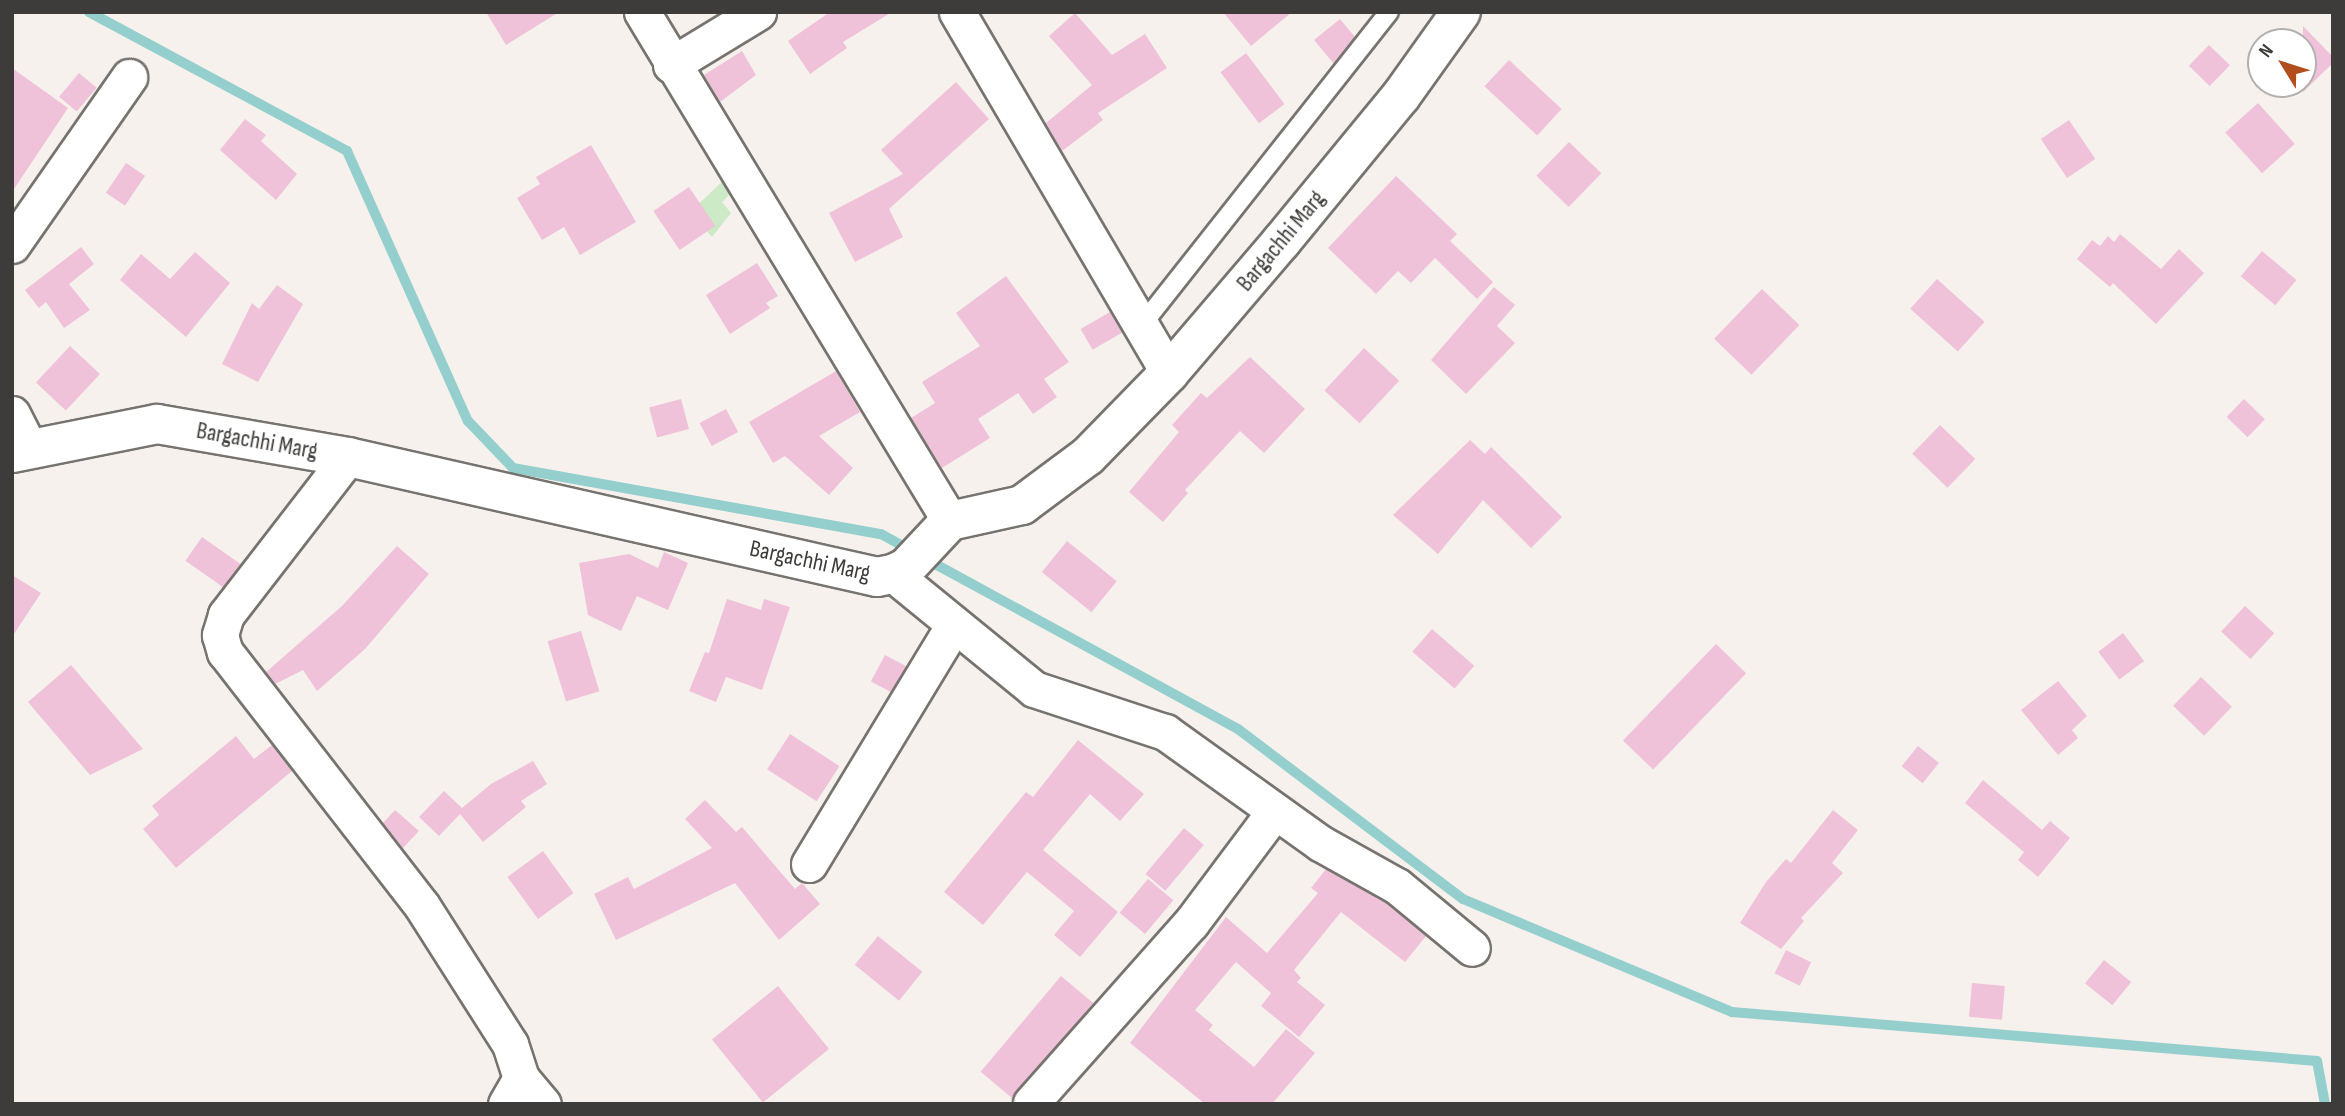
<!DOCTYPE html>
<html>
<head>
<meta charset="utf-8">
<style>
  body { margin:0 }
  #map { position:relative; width:2345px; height:1116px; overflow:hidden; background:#f6f1ec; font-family:"Sofia Sans Condensed",sans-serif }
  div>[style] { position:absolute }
  .green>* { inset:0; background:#cbeac5 }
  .stream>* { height:10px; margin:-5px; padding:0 5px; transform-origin:5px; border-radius:5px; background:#94cfce }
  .building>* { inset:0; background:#f0c2d9; transform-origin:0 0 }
  .roads { filter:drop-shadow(2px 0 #77736f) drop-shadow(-2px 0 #77736f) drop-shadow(0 2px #77736f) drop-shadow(0 -2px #77736f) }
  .service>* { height:18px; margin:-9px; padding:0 9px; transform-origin:9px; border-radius:9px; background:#fff }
  .minor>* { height:35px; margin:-17.5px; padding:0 17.5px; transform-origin:17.5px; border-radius:17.5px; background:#fff }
  .tertiary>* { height:38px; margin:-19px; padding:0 19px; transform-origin:19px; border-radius:19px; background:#fff }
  span { translate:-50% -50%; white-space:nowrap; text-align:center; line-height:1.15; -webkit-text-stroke:5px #fff; paint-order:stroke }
  .street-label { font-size:24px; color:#3e3c3a }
  .frame { position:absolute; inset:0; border:14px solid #3e3c3a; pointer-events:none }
  .north { position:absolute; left:2247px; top:28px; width:70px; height:70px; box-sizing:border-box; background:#fff; border:2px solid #b2b1b0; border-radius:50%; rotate:308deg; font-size:19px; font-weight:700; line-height:28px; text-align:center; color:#3e3c3a }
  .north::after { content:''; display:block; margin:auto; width:24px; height:32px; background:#b24d1c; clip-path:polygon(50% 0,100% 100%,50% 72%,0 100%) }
</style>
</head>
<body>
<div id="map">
  <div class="green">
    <i style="clip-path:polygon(724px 180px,734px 190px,722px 202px,731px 213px,712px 237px,690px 212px)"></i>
  </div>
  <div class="stream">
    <i style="left:89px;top:12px;width:293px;rotate:28.3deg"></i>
    <i style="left:347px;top:151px;width:296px;rotate:65.9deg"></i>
    <i style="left:468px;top:421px;width:65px;rotate:46.2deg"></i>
    <i style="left:513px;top:468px;width:374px;rotate:10.2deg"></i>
    <i style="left:881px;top:534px;width:35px;rotate:29deg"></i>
    <i style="left:926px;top:559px;width:355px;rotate:28.6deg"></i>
    <i style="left:1238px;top:729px;width:282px;rotate:37.1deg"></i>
    <i style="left:1463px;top:899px;width:292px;rotate:22.8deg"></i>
    <i style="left:1732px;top:1012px;width:587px;rotate:4.79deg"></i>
    <i style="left:2317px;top:1061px;width:44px;rotate:79.5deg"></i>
  </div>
  <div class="building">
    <i style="clip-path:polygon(486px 12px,559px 12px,506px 45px)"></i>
    <i style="clip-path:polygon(830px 12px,892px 12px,843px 42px,847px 48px,810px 74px,788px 41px)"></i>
    <i style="clip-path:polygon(1223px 12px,1292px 12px,1251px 46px)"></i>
    <i style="clip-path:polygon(1075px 13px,1112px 55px,1145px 34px,1167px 68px,1098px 113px,1103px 120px,1062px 151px,1046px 123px,1092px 85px,1049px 36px)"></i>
    <i style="clip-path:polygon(1340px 19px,1355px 37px,1334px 64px,1314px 40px)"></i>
    <i style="clip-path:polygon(2303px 26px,2333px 57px,2333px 63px,2303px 92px)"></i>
    <i style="left:2209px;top:45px;width:29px;height:29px;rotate:44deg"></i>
    <i style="clip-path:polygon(742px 51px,756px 75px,720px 102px,704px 75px)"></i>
    <i style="left:1246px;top:53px;width:64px;height:32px;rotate:53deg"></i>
    <i style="left:1509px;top:60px;width:72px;height:36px;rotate:43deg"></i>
    <i style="clip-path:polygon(12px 68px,68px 108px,12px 192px)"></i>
    <i style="left:79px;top:73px;width:23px;height:31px;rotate:40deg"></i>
    <i style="clip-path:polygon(956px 82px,989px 119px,889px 209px,903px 237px,855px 262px,829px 213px,903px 174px,881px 150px)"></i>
    <i style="left:2258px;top:103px;width:55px;height:44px;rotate:48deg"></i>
    <i style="clip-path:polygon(245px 119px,266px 135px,261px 141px,297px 174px,276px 200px,220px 150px)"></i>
    <i style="left:2069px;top:120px;width:47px;height:34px;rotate:56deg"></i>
    <i style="left:1569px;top:142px;width:45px;height:47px;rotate:44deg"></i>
    <i style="clip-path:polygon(591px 145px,636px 222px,580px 255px,564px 227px,542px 240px,517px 198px,540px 184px,536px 177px)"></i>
    <i style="left:126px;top:163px;width:23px;height:36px;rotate:34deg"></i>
    <i style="clip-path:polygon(1396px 176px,1457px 234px,1450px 241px,1493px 282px,1477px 299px,1435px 258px,1411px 283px,1398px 271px,1376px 294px,1328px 248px)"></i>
    <i style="left:689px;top:187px;width:47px;height:43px;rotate:56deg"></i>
    <i style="clip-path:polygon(2120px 234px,2161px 269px,2179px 249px,2204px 273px,2156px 324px,2113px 283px,2110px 287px,2077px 259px,2092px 240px,2100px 246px,2108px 236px,2114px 242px)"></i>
    <i style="clip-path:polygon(81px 247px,94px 264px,69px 284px,90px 310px,64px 328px,46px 302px,39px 308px,25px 290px)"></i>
    <i style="left:2262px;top:251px;width:45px;height:33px;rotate:40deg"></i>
    <i style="clip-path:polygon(195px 252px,230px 283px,186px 337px,120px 280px,141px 254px,170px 279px)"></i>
    <i style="clip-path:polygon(757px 263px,778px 296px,766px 303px,770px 308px,730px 334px,706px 295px)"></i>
    <i style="clip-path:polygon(1006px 276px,1069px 362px,1044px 379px,1057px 397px,1033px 414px,1018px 393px,978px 419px,990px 438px,942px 468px,911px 418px,935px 403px,922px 382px,980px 346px,956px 313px)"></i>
    <i style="left:1937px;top:279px;width:64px;height:40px;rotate:42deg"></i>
    <i style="clip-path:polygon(277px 285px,303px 304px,258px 382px,222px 364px,252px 303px,259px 309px)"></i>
    <i style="clip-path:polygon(1494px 287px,1515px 305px,1497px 326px,1515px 343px,1466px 394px,1431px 360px)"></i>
    <i style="left:1762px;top:289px;width:52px;height:69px;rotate:44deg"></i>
    <i style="left:1110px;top:312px;width:24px;height:34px;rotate:60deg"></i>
    <i style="left:70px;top:346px;width:41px;height:50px;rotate:43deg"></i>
    <i style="left:1364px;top:348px;width:48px;height:58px;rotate:43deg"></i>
    <i style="clip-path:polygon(1250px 357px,1305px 409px,1264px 453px,1240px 431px,1185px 490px,1188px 493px,1163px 522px,1129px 492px,1179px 432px,1172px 425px,1201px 393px,1207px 398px)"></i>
    <i style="clip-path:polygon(836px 371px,860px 412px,819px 436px,853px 468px,829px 495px,785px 456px,773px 463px,749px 422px)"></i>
    <i style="left:681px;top:399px;width:31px;height:33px;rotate:75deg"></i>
    <i style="left:2244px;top:399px;width:29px;height:25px;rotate:44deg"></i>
    <i style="left:726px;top:409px;width:26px;height:30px;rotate:62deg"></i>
    <i style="left:1940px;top:425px;width:49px;height:40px;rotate:44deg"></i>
    <i style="clip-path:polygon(1470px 440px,1485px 454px,1491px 447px,1562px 517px,1531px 548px,1483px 500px,1438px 554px,1393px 515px)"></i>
    <i style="left:202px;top:537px;width:47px;height:29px;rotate:35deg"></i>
    <i style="left:1067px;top:541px;width:64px;height:40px;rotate:39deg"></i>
    <i style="clip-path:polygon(397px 546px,429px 574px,365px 649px,317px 691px,303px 670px,275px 684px,266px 672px,342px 606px)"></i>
    <i style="clip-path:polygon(664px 552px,688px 563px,668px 610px,637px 596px,621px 631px,588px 615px,579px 563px,629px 554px,658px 568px)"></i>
    <i style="clip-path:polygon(12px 575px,41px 593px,12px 637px)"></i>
    <i style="clip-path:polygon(727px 599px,761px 610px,764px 599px,790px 607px,762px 690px,726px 677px,716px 702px,689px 691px,705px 652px,709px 653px)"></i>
    <i style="left:2245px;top:606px;width:40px;height:35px;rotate:43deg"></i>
    <i style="left:1432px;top:629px;width:56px;height:30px;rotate:41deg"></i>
    <i style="left:581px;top:631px;width:63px;height:35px;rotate:73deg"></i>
    <i style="left:2123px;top:633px;width:35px;height:31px;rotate:53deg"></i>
    <i style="left:1716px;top:644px;width:42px;height:134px;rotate:44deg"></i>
    <i style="left:885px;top:655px;width:24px;height:30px;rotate:28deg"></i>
    <i style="clip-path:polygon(71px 665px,143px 749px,90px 775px,28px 702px)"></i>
    <i style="left:2201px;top:677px;width:43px;height:40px;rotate:44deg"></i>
    <i style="clip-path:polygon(2058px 681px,2087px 716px,2072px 730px,2078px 738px,2058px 755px,2021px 710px)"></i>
    <i style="left:790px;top:734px;width:59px;height:42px;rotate:33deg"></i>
    <i style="clip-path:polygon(236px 736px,254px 759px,272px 745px,292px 771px,176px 868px,143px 829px,159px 815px,152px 806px)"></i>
    <i style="clip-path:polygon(1078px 740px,1144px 794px,1120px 821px,1090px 794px,1043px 850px,1118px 912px,1080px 957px,1054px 935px,1074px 911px,1027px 872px,983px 925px,944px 892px,1026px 792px,1033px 797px)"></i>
    <i style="left:1918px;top:746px;width:27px;height:26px;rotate:39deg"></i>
    <i style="clip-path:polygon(533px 761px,547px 784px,521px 801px,526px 807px,483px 842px,460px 814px,439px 836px,419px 817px,444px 791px,462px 808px,491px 784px)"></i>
    <i style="clip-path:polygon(1983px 780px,2042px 830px,2050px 821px,2070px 838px,2038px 877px,2018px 860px,2024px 852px,1965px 803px)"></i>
    <i style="clip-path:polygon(705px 800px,736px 832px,742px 827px,795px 889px,802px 883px,820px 904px,779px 940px,735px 883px,616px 940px,594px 894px,628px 877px,634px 889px,712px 848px,685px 819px)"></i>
    <i style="clip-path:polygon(395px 810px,419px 831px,403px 848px,383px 823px)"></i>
    <i style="clip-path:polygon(1833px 810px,1858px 830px,1832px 863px,1843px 873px,1801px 918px,1804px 921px,1781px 949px,1740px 923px,1766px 882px,1786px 859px,1791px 863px)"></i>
    <i style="left:1184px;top:828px;width:26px;height:60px;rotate:40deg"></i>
    <i style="left:543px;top:851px;width:52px;height:44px;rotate:54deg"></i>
    <i style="clip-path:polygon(1326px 869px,1386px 903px,1426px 936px,1405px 962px,1341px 912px,1294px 970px,1301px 978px,1297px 982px,1325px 1005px,1299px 1037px,1261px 1006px,1271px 993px,1236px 962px,1195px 1010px,1213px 1025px,1209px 1030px,1254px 1067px,1286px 1029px,1315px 1053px,1272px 1104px,1205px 1104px,1130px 1043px,1226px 917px,1267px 953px,1318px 893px,1311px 888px)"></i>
    <i style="left:1148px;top:879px;width:33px;height:44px;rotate:40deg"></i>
    <i style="left:878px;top:936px;width:57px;height:37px;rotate:39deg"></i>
    <i style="left:1786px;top:950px;width:28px;height:26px;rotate:26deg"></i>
    <i style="left:2104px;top:960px;width:35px;height:30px;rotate:39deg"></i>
    <i style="left:1061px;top:976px;width:42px;height:125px;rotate:40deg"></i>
    <i style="left:1972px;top:983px;width:33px;height:34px;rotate:5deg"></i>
    <i style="left:778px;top:986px;width:81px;height:85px;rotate:51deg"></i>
  </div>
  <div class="roads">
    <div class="service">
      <i style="left:1141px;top:326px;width:400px;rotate:-51.7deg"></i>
    </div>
    <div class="minor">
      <i style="left:642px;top:12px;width:595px;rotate:58.82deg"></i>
      <i style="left:957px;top:12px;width:419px;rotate:59.6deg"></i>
      <i style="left:671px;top:65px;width:102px;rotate:-31.3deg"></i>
      <i style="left:12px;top:245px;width:205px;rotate:-55.1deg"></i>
      <i style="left:12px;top:414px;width:37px;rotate:63deg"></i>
      <i style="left:348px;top:457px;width:200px;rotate:127.7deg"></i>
      <i style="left:226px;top:615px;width:21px;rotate:107deg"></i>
      <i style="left:220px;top:635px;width:18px;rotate:74deg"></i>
      <i style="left:225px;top:652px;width:321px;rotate:52.2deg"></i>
      <i style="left:422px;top:906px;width:164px;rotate:57.5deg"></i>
      <i style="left:510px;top:1044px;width:36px;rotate:72deg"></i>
      <i style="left:521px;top:1078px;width:30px;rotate:120deg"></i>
      <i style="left:893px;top:574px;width:182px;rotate:39.2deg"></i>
      <i style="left:1034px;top:689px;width:138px;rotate:18.2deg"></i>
      <i style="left:1165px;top:732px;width:191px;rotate:35.6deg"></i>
      <i style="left:1320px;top:843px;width:88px;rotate:29.2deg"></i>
      <i style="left:1397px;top:886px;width:97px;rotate:39.6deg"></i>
      <i style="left:809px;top:864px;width:280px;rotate:-58.8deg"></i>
      <i style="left:521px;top:1078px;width:34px;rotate:50deg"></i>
      <i style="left:1031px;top:1103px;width:241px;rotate:-48.4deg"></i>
      <i style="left:1191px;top:923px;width:139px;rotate:-53.2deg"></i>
    </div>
    <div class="tertiary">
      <i style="left:12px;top:453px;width:148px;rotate:-11.3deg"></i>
      <i style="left:157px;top:424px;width:194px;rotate:9.8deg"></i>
      <i style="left:348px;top:457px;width:542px;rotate:12.78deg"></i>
      <i style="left:877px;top:577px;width:16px;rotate:-11deg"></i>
      <i style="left:893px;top:574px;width:14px;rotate:-25deg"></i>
      <i style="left:906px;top:568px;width:64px;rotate:-46.9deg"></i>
      <i style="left:950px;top:521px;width:74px;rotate:-12.5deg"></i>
      <i style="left:1022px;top:505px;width:82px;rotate:-36.6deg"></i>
      <i style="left:1088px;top:456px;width:116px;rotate:-45.7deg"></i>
      <i style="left:1169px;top:373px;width:172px;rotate:-49.5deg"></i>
      <i style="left:1281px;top:242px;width:189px;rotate:-50.6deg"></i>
      <i style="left:1401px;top:96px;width:103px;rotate:-54.5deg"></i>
    </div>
  </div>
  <div class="street-label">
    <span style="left:1281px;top:241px;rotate:-50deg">Bargachhi Marg</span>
    <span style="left:257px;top:441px;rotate:10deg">Bargachhi Marg</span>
    <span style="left:810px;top:561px;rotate:12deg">Bargachhi Marg</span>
  </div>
  <div class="frame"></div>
  <div class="north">N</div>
</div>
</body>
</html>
